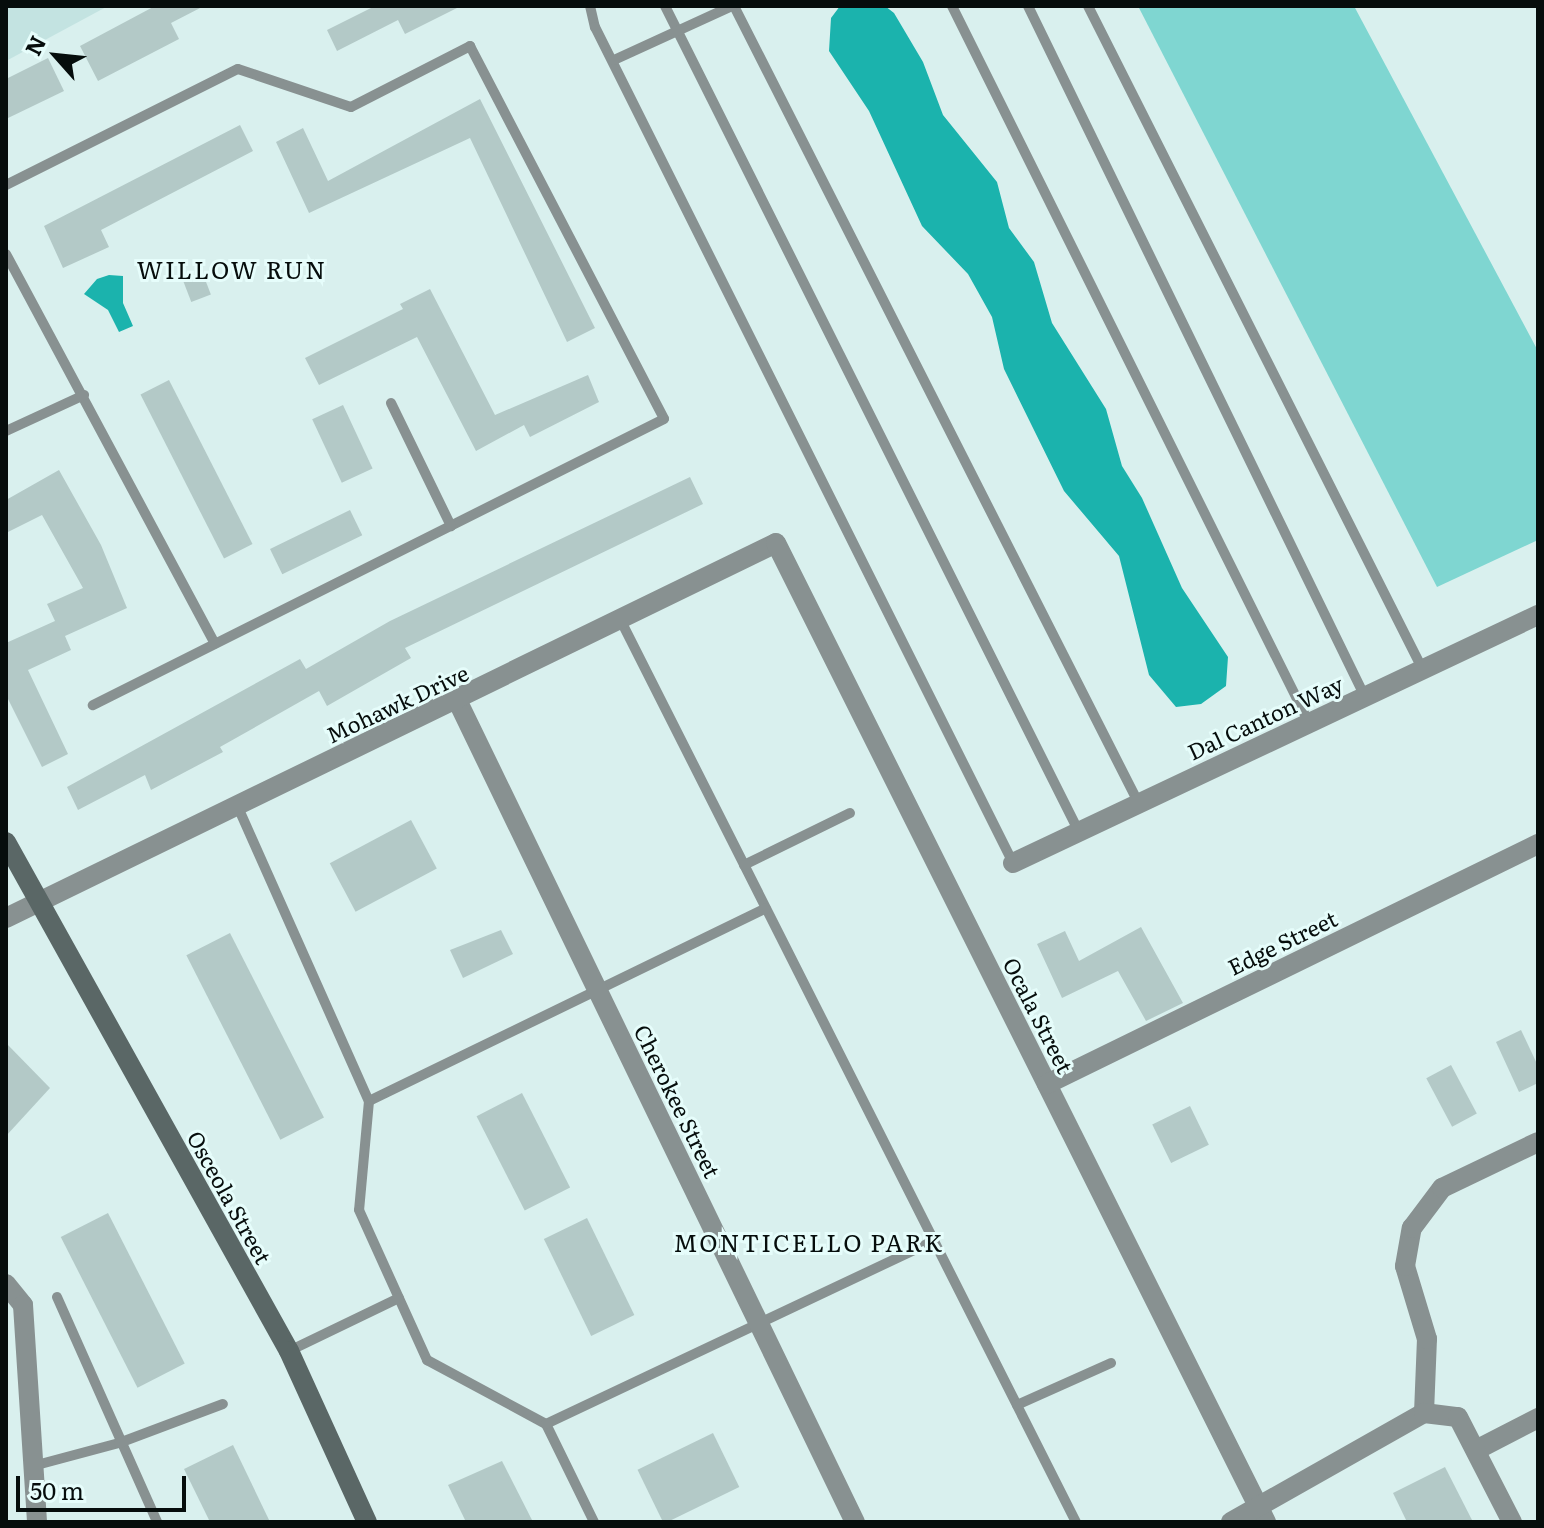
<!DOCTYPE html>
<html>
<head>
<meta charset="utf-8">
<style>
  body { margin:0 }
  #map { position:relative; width:1544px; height:1528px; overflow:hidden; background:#d9f0ee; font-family:Literata,serif }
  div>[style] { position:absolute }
  .built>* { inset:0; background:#c3e3e1 }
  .green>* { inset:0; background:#7fd6d1 }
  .water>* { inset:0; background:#1bb3ad }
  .building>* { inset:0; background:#b3c9c7; transform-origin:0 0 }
  .lane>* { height:10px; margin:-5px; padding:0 5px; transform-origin:5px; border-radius:5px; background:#889191 }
  .street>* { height:20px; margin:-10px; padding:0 10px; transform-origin:10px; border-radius:10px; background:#889191 }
  .secondary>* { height:20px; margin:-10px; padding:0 10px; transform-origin:10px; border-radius:10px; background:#5a6766 }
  span { translate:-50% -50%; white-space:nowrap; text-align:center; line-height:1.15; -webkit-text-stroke:6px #e6fdfb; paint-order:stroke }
  .street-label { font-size:22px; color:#060d0c }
  .neighbourhood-label { font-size:24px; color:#060d0c; letter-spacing:2px }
  .frame { position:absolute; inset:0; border:8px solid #060d0c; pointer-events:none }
  .north { position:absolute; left:16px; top:16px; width:80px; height:80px; -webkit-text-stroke:6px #e6fdfb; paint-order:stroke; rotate:297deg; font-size:22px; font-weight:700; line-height:32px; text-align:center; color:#060d0c }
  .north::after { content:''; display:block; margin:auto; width:28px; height:36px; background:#060d0c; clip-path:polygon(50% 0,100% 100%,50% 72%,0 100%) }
  .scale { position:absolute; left:16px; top:1476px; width:170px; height:36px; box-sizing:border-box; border:4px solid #060d0c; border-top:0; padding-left:10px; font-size:24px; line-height:28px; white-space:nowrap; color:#060d0c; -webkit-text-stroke:6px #e6fdfb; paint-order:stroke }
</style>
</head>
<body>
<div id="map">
  <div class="built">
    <i style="clip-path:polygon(6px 6px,108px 6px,6px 61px)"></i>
  </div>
  <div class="green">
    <i style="clip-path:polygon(1138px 6px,1354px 6px,1538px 351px,1538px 540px,1437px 587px)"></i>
  </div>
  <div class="water">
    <i style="clip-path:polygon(840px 6px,885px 6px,894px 13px,923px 62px,943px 115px,997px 182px,1009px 228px,1034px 262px,1052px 323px,1106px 409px,1122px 466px,1142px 498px,1182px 588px,1228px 657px,1226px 686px,1201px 704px,1176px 707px,1149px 675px,1119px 556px,1064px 491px,1004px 369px,992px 317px,968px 274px,922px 226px,869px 111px,829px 51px,831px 18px)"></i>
    <i style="clip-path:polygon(109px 275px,123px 276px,123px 303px,133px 326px,119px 332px,108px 310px,84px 294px,97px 279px)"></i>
  </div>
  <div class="building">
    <i style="clip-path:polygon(155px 6px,204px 6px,171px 23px,179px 39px,98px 81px,80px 46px)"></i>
    <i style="clip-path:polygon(375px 6px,461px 6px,405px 34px,398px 20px,337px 51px,327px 30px)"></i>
    <i style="clip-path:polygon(48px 58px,64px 91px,6px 119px,6px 79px)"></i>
    <i style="clip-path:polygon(480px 99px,595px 328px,567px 342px,470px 138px,309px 213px,276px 142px,303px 128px,328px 181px)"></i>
    <i style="clip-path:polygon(240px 125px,253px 151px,101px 230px,109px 247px,63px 268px,44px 226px)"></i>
    <i style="left:203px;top:274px;width:22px;height:21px;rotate:69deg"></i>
    <i style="clip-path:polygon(430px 289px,495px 415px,588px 375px,599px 402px,530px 437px,524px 425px,476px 451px,417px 337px,319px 385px,305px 358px,403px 309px,400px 304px)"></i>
    <i style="left:169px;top:380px;width:184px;height:32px;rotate:63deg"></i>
    <i style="left:343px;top:405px;width:70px;height:34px;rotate:65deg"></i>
    <i style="clip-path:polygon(59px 470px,101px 545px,127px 608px,65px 636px,71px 650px,28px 670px,68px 754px,42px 767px,6px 695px,6px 643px,55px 621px,47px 604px,83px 588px,42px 515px,6px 533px,6px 500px)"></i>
    <i style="clip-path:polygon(690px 477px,703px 504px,405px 648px,411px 658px,327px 706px,319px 691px,220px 747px,223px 752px,151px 790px,145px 775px,78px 810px,67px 787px,300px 659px,306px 669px,390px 621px)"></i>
    <i style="left:350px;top:510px;width:28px;height:89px;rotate:64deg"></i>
    <i style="left:411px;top:820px;width:55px;height:92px;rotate:62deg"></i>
    <i style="clip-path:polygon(1141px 927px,1183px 1003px,1146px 1021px,1118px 971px,1062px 998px,1037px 944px,1065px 931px,1079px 961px)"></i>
    <i style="clip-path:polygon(501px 930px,513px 954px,463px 978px,450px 950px)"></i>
    <i style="left:230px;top:933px;width:207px;height:49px;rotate:63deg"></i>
    <i style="clip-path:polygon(1521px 1030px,1538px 1066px,1538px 1083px,1519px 1092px,1496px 1042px)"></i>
    <i style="clip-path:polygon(6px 1043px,50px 1088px,6px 1136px)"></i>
    <i style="left:1451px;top:1065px;width:55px;height:28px;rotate:62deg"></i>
    <i style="left:522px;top:1093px;width:106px;height:51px;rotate:63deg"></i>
    <i style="left:1190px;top:1106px;width:43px;height:42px;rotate:64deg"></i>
    <i style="left:108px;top:1213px;width:169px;height:53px;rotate:63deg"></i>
    <i style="left:587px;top:1218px;width:108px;height:48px;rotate:64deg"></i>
    <i style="left:713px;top:1433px;width:60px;height:84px;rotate:64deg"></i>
    <i style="clip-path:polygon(233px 1445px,270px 1522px,210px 1522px,184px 1469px)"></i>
    <i style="clip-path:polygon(502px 1461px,533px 1522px,466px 1522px,448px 1485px)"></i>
    <i style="clip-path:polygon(1445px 1467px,1473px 1522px,1407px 1522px,1393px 1493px)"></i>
  </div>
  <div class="lane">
    <i style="left:590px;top:6px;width:22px;rotate:77deg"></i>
    <i style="left:595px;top:27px;width:935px;rotate:63.43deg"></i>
    <i style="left:665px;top:6px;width:924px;rotate:63.38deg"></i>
    <i style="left:734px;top:6px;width:895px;rotate:63.09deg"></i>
    <i style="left:952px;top:6px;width:801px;rotate:63.53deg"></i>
    <i style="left:1028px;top:6px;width:769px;rotate:64deg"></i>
    <i style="left:1088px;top:6px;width:744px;rotate:63.23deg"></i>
    <i style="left:614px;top:60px;width:130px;rotate:-24.6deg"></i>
    <i style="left:6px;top:185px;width:259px;rotate:-26.6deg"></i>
    <i style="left:238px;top:69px;width:119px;rotate:18.6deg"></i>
    <i style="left:351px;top:107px;width:134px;rotate:-27.1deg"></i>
    <i style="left:470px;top:46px;width:420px;rotate:62.5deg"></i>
    <i style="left:664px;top:419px;width:639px;rotate:153.39deg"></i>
    <i style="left:6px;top:254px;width:442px;rotate:61.8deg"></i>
    <i style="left:391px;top:403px;width:137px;rotate:64deg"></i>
    <i style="left:6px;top:431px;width:86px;rotate:-24.8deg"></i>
    <i style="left:621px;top:621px;width:1009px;rotate:63.21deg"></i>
    <i style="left:237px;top:805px;width:324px;rotate:66deg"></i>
    <i style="left:369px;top:1101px;width:109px;rotate:95.2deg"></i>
    <i style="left:359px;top:1210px;width:165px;rotate:65.6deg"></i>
    <i style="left:427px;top:1360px;width:135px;rotate:28.3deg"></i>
    <i style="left:546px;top:1424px;width:109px;rotate:63.9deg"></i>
    <i style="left:744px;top:865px;width:118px;rotate:-26.1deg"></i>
    <i style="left:369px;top:1101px;width:441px;rotate:-25.9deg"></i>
    <i style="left:57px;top:1297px;width:246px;rotate:66deg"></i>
    <i style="left:289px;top:1351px;width:122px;rotate:-25.7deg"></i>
    <i style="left:1017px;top:1405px;width:103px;rotate:-24.1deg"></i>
    <i style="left:546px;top:1424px;width:429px;rotate:-25.3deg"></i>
    <i style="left:33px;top:1466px;width:89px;rotate:-15deg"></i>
    <i style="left:119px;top:1443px;width:111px;rotate:-20.6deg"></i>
  </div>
  <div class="street">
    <i style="left:458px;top:702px;width:911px;rotate:64.17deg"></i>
    <i style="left:1013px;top:863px;width:581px;rotate:-25.29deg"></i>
    <i style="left:6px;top:918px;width:856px;rotate:-25.97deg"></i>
    <i style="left:776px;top:543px;width:1095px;rotate:63.41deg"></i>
    <i style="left:1047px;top:1084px;width:547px;rotate:-26.05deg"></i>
    <i style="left:6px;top:1284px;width:27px;rotate:51deg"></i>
    <i style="left:23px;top:1305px;width:217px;rotate:86.3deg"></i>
    <i style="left:1424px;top:1413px;width:74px;rotate:-87.7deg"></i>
    <i style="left:1427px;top:1339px;width:76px;rotate:-106.8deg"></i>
    <i style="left:1405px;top:1266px;width:39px;rotate:-80deg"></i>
    <i style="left:1412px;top:1228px;width:50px;rotate:-53.1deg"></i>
    <i style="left:1442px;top:1188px;width:106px;rotate:-25.6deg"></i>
    <i style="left:1478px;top:1449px;width:68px;rotate:-27.3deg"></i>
    <i style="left:1231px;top:1522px;width:222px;rotate:-29.5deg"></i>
    <i style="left:1424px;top:1413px;width:34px;rotate:7deg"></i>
    <i style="left:1458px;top:1417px;width:118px;rotate:62.8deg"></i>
  </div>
  <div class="secondary">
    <i style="left:6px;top:842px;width:582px;rotate:60.93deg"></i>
    <i style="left:289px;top:1351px;width:188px;rotate:65.5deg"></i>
  </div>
  <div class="street-label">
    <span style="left:397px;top:703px;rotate:-25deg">Mohawk Drive</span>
    <span style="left:1265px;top:717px;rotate:-25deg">Dal Canton Way</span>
    <span style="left:1282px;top:942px;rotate:-26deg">Edge Street</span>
    <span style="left:1039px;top:1015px;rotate:63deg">Ocala Street</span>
    <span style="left:678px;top:1101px;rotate:64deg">Cherokee Street</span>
    <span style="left:230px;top:1197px;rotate:61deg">Osceola Street</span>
  </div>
  <div class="neighbourhood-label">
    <span style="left:232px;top:269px">WILLOW RUN</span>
    <span style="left:809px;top:1242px">MONTICELLO PARK</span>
  </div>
  <div class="frame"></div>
  <div class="north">N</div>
  <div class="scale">50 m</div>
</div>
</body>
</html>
